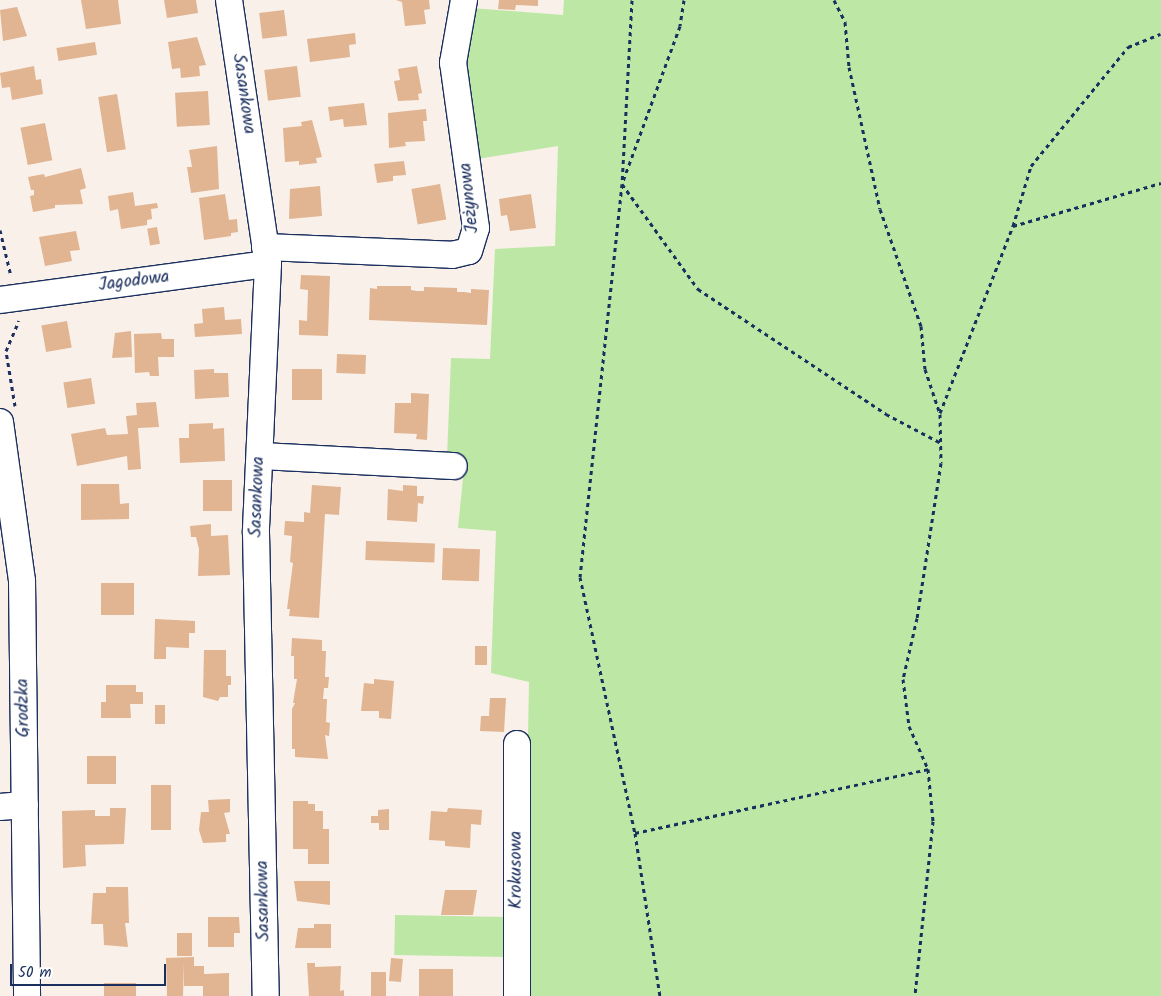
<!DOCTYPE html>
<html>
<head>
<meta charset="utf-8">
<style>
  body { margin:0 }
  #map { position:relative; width:1161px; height:996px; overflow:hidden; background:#f9f0e9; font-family:Kalam,sans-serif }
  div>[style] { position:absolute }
  .green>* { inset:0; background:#bce7a4; transform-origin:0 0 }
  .building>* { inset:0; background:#e1b492; transform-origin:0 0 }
  .path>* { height:3px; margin-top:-1.5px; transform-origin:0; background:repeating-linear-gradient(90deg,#1b2f5e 0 4px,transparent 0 8px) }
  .roads { filter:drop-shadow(1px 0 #1b2f5e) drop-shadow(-1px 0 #1b2f5e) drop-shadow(0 1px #1b2f5e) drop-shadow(0 -1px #1b2f5e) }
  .minor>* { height:26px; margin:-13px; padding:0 13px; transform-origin:13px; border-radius:13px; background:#fff }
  span { translate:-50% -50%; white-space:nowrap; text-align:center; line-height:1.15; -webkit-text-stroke:4px #fff; paint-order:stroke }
  .street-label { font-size:18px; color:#1b2f5e }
  .scale { position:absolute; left:10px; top:964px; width:156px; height:22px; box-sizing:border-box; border:2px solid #1b2f5e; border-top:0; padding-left:6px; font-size:15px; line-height:18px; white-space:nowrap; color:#1b2f5e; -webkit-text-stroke:4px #fff; paint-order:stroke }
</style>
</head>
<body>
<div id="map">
  <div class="green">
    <i style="clip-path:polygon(564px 0,1161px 0,1161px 996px,523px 996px,529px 682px,491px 673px,496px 531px,458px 528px,465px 458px,447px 457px,451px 358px,490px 359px,495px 249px,555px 246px,558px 146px,477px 159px,464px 70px,471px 8px,563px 15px)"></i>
    <i style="left:395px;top:915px;width:111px;height:40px;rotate:1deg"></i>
  </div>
  <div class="building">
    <i style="clip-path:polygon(81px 0,118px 0,121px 24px,86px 29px)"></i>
    <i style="clip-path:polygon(164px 0,196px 0,198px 13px,167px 18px)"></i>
    <i style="clip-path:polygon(396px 0,429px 0,430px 9px,424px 10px,426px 24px,405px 26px,402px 2px)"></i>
    <i style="clip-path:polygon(499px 0,538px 0,538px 6px,516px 5px,515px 10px,498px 9px)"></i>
    <i style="clip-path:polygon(17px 7px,27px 36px,3px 41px,0 10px)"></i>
    <i style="left:284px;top:10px;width:26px;height:25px;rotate:83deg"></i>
    <i style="clip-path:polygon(355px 33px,356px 44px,349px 45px,350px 57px,310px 62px,307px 39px)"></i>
    <i style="clip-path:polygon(197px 37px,206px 65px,199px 66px,200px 76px,181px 78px,180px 68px,172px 69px,168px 42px)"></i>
    <i style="left:95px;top:42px;width:13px;height:39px;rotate:81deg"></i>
    <i style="clip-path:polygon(34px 66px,36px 80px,41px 79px,43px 94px,12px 100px,10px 87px,2px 88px,0 73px)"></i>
    <i style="left:297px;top:66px;width:31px;height:33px;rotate:83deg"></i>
    <i style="clip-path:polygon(417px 66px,422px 93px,418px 94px,419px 100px,398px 101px,394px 81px,400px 80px,398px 69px)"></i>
    <i style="left:208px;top:91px;width:34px;height:33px;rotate:87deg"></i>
    <i style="left:117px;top:94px;width:56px;height:19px;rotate:81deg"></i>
    <i style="clip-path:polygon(364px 103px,367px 125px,344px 127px,343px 119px,330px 121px,328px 107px)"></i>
    <i style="clip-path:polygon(426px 109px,427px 121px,423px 121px,425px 141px,405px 142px,406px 146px,389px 148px,388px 113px)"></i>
    <i style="clip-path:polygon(312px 120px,322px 157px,316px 158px,317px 163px,299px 165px,299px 161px,285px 162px,283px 128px,302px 126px,301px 122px)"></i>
    <i style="left:45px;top:123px;width:38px;height:25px;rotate:79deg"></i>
    <i style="clip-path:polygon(217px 146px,219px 189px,191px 193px,187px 167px,192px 167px,189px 150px)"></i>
    <i style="clip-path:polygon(404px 161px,406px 175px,393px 176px,393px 181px,377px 183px,374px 164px)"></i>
    <i style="clip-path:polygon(81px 168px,86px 188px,80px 190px,83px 204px,55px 205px,55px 208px,33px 212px,30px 196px,34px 195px,34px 190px,31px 190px,28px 177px,44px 174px,45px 177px)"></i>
    <i style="left:440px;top:184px;width:36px;height:29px;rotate:80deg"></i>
    <i style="clip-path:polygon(320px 186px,322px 216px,289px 219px,290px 189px)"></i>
    <i style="clip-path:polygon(133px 192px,135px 206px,157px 203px,158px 208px,151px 209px,152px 219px,147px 220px,147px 225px,121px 229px,118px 209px,110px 211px,108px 196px)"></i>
    <i style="clip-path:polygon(225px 194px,229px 220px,237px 219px,238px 232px,231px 233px,231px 236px,204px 240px,199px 198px)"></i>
    <i style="clip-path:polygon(531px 194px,536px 228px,510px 231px,507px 215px,501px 216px,499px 199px)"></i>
    <i style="left:157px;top:227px;width:17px;height:10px;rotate:80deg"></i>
    <i style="clip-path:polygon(76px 231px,80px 250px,70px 251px,72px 261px,45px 266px,39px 237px)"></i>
    <i style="clip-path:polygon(301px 275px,330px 276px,328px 336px,299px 335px,299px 320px,307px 321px,308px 290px,300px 289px)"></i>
    <i style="clip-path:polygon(377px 286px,411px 286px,411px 290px,417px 291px,424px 291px,424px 287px,457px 288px,457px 292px,464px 292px,471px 293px,471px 289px,489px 290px,487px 325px,369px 320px,370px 288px,377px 289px)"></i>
    <i style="clip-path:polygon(224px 307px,225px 320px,241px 319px,242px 334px,195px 337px,194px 324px,203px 323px,202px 309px)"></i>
    <i style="left:67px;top:321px;width:27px;height:26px;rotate:80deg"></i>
    <i style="clip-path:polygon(131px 331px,132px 357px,112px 358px,115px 333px)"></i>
    <i style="clip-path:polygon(161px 333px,162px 339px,174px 339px,174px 357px,158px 357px,159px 376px,150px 376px,149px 372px,135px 373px,134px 334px)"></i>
    <i style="left:337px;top:354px;width:29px;height:19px;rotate:2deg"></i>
    <i style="clip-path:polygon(214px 369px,214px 373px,228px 373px,229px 397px,195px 399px,194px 370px)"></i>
    <i style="left:292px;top:369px;width:30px;height:31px"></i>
    <i style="left:91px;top:378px;width:26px;height:28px;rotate:81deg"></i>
    <i style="clip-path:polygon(411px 393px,429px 394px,427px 440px,416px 439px,417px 434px,394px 433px,395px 403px,411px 403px)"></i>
    <i style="clip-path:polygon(156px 402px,159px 427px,138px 428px,141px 469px,128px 470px,127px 456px,77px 466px,71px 434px,105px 428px,107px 435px,128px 434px,126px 416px,137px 415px,136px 403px)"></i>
    <i style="clip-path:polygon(213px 423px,213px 429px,224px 428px,225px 461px,180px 463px,179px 438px,189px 438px,189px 424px)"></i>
    <i style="left:203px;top:480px;width:29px;height:31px"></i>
    <i style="clip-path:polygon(81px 484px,119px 484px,120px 504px,129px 503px,129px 519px,81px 520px)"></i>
    <i style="clip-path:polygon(312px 485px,341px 487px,339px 515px,325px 514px,319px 618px,289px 616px,290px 609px,287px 609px,293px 563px,290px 562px,292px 536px,284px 535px,285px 521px,304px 522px,304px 512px,310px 513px)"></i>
    <i style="clip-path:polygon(403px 485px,417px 486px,417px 496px,424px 496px,423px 504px,418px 503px,417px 522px,387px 520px,388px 489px,403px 491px)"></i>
    <i style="clip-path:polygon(211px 524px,211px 536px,228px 535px,230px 575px,198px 576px,199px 549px,196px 537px,191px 537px,190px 526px)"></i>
    <i style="left:366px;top:541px;width:69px;height:19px;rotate:2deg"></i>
    <i style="left:443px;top:548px;width:37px;height:32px;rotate:2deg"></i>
    <i style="left:101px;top:583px;width:33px;height:32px"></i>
    <i style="clip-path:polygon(155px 619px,195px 621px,195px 633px,189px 633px,189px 648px,166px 647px,166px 659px,154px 659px)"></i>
    <i style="clip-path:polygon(292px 638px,322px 640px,322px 651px,326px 651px,325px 677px,329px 677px,328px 688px,324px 688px,323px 699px,327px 699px,326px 722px,330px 723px,329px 736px,325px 735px,328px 759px,295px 757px,295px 749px,292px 749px,292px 709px,295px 703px,293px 703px,297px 679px,294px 679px,294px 656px,291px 656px)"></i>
    <i style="left:475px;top:646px;width:12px;height:19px"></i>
    <i style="clip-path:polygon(204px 650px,226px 650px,226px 676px,231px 676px,231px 685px,228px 685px,228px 697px,220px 697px,218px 701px,203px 697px)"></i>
    <i style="clip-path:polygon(374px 679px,394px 681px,391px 719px,379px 718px,379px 711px,361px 711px,364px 683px,374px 684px)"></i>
    <i style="clip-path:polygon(106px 685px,136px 685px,136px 692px,143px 692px,143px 704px,130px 704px,131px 718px,101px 718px,101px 702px,106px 702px)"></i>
    <i style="clip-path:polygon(490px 698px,506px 698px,504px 732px,480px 731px,481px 716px,489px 716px)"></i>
    <i style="left:155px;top:705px;width:10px;height:19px"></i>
    <i style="left:116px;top:756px;width:28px;height:29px;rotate:90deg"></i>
    <i style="left:151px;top:785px;width:20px;height:45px"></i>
    <i style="clip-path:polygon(230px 799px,230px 812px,224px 813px,230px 834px,226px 834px,226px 842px,203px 843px,199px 830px,201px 812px,209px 812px,208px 800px)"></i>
    <i style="clip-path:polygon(293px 801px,308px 801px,308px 804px,315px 804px,315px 811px,323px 811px,323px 829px,329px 829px,329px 864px,308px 864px,308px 849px,293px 849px)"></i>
    <i style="clip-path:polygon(110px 808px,126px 808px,124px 844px,85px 845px,86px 866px,63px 868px,62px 811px,95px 810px,95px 816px,110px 816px)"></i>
    <i style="clip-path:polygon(448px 808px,482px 810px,481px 825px,471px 824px,470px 848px,445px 846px,445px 841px,429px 840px,431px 811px,447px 812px)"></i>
    <i style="clip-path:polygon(389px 809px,389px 830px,379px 830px,379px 823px,371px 823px,371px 816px,378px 816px,378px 810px)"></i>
    <i style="clip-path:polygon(294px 881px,330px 881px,330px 905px,297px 901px)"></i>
    <i style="clip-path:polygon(106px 887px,128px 887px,129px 923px,125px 923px,128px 947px,104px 945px,103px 924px,91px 924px,93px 893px,106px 893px)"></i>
    <i style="clip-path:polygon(445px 890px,477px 890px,473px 915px,441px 915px)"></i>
    <i style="clip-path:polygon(208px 917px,239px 917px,240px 933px,234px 933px,234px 947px,208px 947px)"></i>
    <i style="clip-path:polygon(314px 924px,331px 924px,331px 948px,295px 948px,298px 928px,314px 928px)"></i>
    <i style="left:192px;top:933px;width:23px;height:15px;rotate:90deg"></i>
    <i style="clip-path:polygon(194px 957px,194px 966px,204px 966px,204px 974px,229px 973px,229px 996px,203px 996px,203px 986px,184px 986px,184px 962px,183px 996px,167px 996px,166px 958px)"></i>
    <i style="left:391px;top:958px;width:12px;height:23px;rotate:5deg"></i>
    <i style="clip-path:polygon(307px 963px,315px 963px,315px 967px,341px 966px,340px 991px,344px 990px,344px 996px,309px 996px)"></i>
    <i style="left:453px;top:969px;width:27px;height:34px;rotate:90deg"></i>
    <i style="left:371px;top:972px;width:15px;height:24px"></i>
    <i style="left:104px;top:983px;width:32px;height:13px"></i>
  </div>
  <div class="path">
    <i style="left:632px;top:0;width:184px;rotate:93.1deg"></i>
    <i style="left:622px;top:184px;width:395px;rotate:96.1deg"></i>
    <i style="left:580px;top:577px;width:262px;rotate:77.9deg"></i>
    <i style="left:635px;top:833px;width:165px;rotate:81.3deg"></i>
    <i style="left:684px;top:0;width:26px;rotate:99deg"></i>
    <i style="left:680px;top:26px;width:168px;rotate:110.2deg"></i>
    <i style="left:622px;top:184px;width:130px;rotate:54.1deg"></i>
    <i style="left:698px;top:289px;width:226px;rotate:33.6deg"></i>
    <i style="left:886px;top:414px;width:62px;rotate:27.8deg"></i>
    <i style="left:834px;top:0;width:25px;rotate:63deg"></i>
    <i style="left:845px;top:22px;width:45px;rotate:84.9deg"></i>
    <i style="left:849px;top:67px;width:145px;rotate:77.7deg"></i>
    <i style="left:880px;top:209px;width:124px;rotate:70.7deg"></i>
    <i style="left:921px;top:326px;width:43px;rotate:84.7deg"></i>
    <i style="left:925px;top:369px;width:47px;rotate:71.6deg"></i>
    <i style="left:940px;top:414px;width:49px;rotate:88.8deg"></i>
    <i style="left:941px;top:463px;width:157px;rotate:98.8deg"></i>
    <i style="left:917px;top:618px;width:63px;rotate:102.9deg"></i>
    <i style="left:903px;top:679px;width:47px;rotate:82.7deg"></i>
    <i style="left:909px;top:726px;width:47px;rotate:66.2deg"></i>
    <i style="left:928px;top:769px;width:52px;rotate:84.5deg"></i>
    <i style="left:933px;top:821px;width:176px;rotate:95.9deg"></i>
    <i style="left:1013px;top:226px;width:154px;rotate:-16.2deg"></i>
    <i style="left:0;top:230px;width:47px;rotate:76.6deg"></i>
    <i style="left:15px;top:406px;width:56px;rotate:-99.3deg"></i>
    <i style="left:6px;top:351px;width:33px;rotate:-67deg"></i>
    <i style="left:940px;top:413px;width:201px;rotate:-68.7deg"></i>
    <i style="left:1013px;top:226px;width:63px;rotate:-73.3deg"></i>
    <i style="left:1031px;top:166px;width:154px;rotate:-50.8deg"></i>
    <i style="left:1128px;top:47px;width:35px;rotate:-22deg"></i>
    <i style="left:635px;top:833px;width:300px;rotate:-12.3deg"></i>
  </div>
  <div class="roads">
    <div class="minor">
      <i style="left:229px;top:0;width:267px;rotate:81.6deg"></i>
      <i style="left:268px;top:264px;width:269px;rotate:92.6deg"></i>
      <i style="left:256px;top:533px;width:463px;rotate:88.8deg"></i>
      <i style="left:265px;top:247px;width:187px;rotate:2.4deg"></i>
      <i style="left:452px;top:255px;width:17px;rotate:-13deg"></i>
      <i style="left:469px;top:251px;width:24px;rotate:-73deg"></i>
      <i style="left:476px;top:228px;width:167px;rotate:-97.9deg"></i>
      <i style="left:453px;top:63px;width:64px;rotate:-80.1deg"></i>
      <i style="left:0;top:300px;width:270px;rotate:-7.7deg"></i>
      <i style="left:0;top:422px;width:161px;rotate:82.1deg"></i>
      <i style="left:22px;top:581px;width:415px;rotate:89.3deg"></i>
      <i style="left:260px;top:456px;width:194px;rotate:3deg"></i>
      <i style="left:517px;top:744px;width:252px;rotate:90deg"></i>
      <i style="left:0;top:807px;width:25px;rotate:-5deg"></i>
    </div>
  </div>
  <div class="street-label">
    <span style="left:243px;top:94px;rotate:82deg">Sasankowa</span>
    <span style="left:470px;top:198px;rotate:-96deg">Jeżynowa</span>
    <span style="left:134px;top:282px;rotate:-7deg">Jagodowa</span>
    <span style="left:258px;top:497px;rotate:-88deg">Sasankowa</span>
    <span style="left:24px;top:708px;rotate:-91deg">Grodzka</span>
    <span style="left:517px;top:870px;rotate:-90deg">Krokusowa</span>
    <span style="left:264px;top:901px;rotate:-91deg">Sasankowa</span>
  </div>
  <div class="scale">50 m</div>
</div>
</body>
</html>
